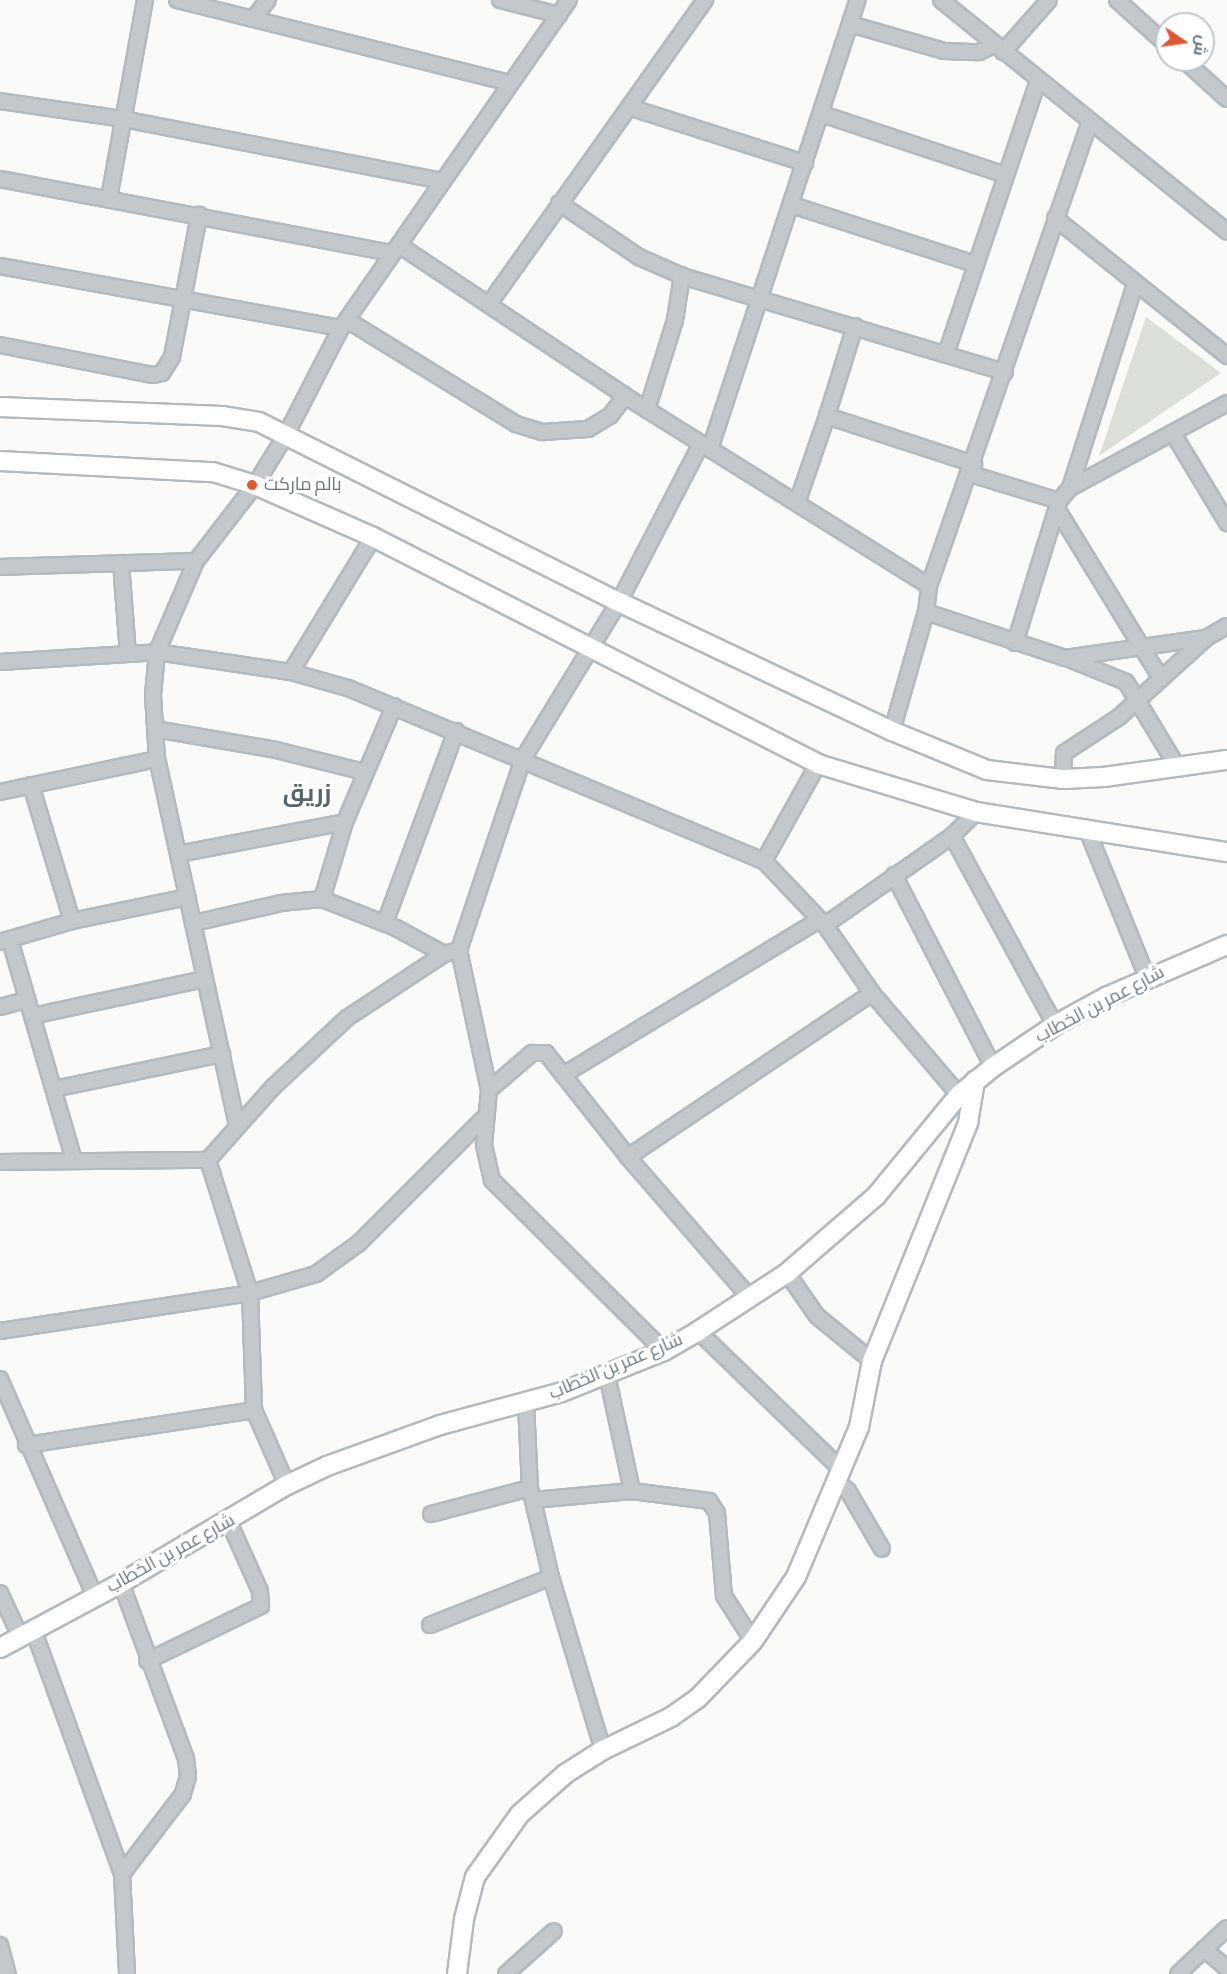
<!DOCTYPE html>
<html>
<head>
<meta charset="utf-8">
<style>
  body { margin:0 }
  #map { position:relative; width:1227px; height:1974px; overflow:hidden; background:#fafaf8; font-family:"Alegreya Sans",Cairo,sans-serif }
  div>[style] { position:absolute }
  .green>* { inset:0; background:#dadfd7 }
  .roads { filter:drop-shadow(2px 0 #b3babf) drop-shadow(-2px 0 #b3babf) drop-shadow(0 2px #b3babf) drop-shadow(0 -2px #b3babf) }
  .street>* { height:14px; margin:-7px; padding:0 7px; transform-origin:7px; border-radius:7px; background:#c3c8cc }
  .secondary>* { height:18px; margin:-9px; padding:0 9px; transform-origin:9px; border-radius:9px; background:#fff }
  .dots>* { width:16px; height:16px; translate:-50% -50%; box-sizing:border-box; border:3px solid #fff; border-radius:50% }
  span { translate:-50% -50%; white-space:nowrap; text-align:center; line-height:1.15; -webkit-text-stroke:6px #fff; paint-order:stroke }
  .poi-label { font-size:18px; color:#657683 }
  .left { translate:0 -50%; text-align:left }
  .street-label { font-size:18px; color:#657683 }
  .district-label { font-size:24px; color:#57646e; font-weight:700 }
  .north { position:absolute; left:1155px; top:12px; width:60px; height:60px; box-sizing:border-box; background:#fff; border:2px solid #c1c8cd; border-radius:50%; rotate:103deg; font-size:16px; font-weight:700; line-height:24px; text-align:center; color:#657683 }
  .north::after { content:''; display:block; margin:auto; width:21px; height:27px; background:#e4572e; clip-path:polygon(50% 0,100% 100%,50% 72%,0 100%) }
</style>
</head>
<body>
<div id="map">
  <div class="green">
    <i style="clip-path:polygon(1146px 317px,1221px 373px,1099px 456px)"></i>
  </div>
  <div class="roads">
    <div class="street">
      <i style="left:177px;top:0;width:342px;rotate:14deg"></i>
      <i style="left:500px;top:0;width:61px;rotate:14.3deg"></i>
      <i style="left:941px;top:0;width:368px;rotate:39deg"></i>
      <i style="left:1117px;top:0;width:67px;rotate:42deg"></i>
      <i style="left:253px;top:19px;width:24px;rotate:-52deg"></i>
      <i style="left:850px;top:24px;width:98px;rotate:16deg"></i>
      <i style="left:944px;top:51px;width:35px;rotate:2deg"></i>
      <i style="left:979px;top:52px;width:17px;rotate:-25deg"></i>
      <i style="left:1003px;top:52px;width:69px;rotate:-48.5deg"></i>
      <i style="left:1184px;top:60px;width:58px;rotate:42.2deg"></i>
      <i style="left:0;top:101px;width:124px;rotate:8.3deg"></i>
      <i style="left:123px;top:119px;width:326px;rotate:11deg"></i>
      <i style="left:629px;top:107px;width:185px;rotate:17.7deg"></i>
      <i style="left:822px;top:114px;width:193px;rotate:18.4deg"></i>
      <i style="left:0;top:179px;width:400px;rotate:10.7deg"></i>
      <i style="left:109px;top:198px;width:201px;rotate:-79.7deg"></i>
      <i style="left:559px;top:203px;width:97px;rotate:34deg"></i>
      <i style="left:639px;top:257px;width:47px;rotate:23.8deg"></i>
      <i style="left:682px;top:276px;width:337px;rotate:16.6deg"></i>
      <i style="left:792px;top:205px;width:192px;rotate:17.9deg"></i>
      <i style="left:1055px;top:218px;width:221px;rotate:38.7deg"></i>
      <i style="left:399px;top:245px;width:272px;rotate:33.7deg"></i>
      <i style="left:625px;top:396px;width:358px;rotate:32deg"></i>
      <i style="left:0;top:266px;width:347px;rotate:10.3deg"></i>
      <i style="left:489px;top:304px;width:373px;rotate:-54.6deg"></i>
      <i style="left:347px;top:320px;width:198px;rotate:31.6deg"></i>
      <i style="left:516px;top:424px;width:28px;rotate:17deg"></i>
      <i style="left:543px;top:432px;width:45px;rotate:-3.8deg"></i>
      <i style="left:588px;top:429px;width:26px;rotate:-31deg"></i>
      <i style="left:610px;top:416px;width:25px;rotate:-53deg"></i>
      <i style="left:855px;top:326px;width:94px;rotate:107.3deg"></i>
      <i style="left:827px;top:416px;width:155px;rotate:18.1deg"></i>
      <i style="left:0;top:345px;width:156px;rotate:11.1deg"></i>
      <i style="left:153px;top:375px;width:9px;rotate:-13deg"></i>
      <i style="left:162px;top:373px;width:19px;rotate:-58deg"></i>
      <i style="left:172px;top:357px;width:145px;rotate:-79.2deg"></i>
      <i style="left:946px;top:354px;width:288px;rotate:-71.4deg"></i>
      <i style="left:647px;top:410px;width:94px;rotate:-72.7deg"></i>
      <i style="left:675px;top:320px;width:45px;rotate:-81deg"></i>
      <i style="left:1174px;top:435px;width:103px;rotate:58.9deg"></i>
      <i style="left:710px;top:449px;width:473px;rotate:-71.8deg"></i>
      <i style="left:971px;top:474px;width:92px;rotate:17.1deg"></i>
      <i style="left:1070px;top:488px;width:214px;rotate:-72.3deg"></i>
      <i style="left:797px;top:503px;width:92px;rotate:-71deg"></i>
      <i style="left:1057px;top:509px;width:199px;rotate:58.5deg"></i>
      <i style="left:121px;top:563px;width:90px;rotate:85.6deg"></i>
      <i style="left:0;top:567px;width:196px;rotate:-1.8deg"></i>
      <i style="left:926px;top:612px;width:146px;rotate:18.3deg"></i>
      <i style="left:1065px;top:658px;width:142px;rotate:-8.1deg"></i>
      <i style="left:1206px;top:638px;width:24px;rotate:-30deg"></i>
      <i style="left:1015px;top:643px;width:149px;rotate:-72.8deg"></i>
      <i style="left:1059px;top:501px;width:17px;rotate:-50deg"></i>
      <i style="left:1070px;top:488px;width:179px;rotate:-28.4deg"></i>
      <i style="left:1069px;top:659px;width:61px;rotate:22deg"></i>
      <i style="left:1126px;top:682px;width:100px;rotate:58.8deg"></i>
      <i style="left:0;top:662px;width:157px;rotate:-3.6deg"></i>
      <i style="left:157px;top:652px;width:135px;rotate:8.5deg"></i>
      <i style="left:291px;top:672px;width:59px;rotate:15.7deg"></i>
      <i style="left:348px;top:688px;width:451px;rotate:22.6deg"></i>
      <i style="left:764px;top:861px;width:88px;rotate:46.4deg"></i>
      <i style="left:825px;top:925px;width:83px;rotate:55.3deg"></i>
      <i style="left:872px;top:993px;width:134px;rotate:49.5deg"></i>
      <i style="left:291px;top:672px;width:158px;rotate:-58.7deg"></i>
      <i style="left:155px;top:729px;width:123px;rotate:9.8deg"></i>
      <i style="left:276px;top:750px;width:91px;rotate:14deg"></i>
      <i style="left:892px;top:731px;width:124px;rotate:-74.1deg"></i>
      <i style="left:926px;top:612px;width:26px;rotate:-83deg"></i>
      <i style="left:929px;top:586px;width:492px;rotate:-70.9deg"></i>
      <i style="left:1063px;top:779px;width:26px;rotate:-88deg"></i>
      <i style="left:1064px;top:753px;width:66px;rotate:-33.2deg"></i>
      <i style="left:1119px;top:717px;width:118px;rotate:-42.2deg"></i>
      <i style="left:31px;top:785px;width:142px;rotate:73.2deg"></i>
      <i style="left:0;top:792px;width:160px;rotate:-11.9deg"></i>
      <i style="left:1088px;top:832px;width:157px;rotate:67.9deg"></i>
      <i style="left:952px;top:836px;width:215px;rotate:61.4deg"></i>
      <i style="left:178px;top:854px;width:170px;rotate:-10.8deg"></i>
      <i style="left:764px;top:861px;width:111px;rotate:-60.9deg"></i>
      <i style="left:894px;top:875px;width:216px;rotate:62.7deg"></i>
      <i style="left:322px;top:899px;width:80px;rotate:-73.4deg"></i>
      <i style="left:345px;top:822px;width:126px;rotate:-67.1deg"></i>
      <i style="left:194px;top:923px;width:89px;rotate:-12.9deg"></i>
      <i style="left:281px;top:903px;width:41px;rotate:-5.6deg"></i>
      <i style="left:322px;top:899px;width:79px;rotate:21.4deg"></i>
      <i style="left:396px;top:928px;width:55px;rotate:28.4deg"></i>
      <i style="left:385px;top:923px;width:205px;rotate:-69.7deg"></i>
      <i style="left:825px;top:925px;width:155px;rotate:-35deg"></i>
      <i style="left:952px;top:836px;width:34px;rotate:-45deg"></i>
      <i style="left:10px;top:940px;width:229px;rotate:73.8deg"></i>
      <i style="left:0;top:942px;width:75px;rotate:-16.3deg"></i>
      <i style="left:72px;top:921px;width:118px;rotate:-11.7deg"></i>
      <i style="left:0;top:1007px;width:28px;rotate:-15deg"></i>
      <i style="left:32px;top:1016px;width:177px;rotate:-12.1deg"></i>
      <i style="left:563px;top:1075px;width:299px;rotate:-31.2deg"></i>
      <i style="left:54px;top:1089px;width:172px;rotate:-11.8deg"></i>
      <i style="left:489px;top:1090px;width:57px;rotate:-40.7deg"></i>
      <i style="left:532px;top:1053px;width:14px"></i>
      <i style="left:546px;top:1053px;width:132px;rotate:51.7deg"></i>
      <i style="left:628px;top:1157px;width:186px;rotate:49.1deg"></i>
      <i style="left:237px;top:1125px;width:375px;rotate:-102.3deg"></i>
      <i style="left:157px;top:759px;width:64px;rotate:-93.6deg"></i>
      <i style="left:153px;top:695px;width:43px;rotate:-84.7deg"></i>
      <i style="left:157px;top:652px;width:99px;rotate:-66.8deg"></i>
      <i style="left:196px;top:561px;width:96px;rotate:-52.2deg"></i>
      <i style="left:255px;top:485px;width:61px;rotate:-58.4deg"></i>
      <i style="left:287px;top:433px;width:118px;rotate:-62.8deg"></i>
      <i style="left:341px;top:328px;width:399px;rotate:-55.2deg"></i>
      <i style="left:628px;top:1157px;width:294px;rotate:-33.9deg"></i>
      <i style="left:208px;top:1160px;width:139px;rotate:72.5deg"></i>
      <i style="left:250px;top:1293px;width:117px;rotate:88deg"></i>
      <i style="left:254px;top:1410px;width:82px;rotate:66.3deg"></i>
      <i style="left:208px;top:1160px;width:98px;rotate:-48.3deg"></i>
      <i style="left:273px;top:1087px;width:101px;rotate:-43deg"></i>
      <i style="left:347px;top:1018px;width:116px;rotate:-33.4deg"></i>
      <i style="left:444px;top:954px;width:16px;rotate:-15deg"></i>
      <i style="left:0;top:1162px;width:208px;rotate:-0.6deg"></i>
      <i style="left:787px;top:1273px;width:52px;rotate:55.1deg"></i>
      <i style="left:817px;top:1316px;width:71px;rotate:39.3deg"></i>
      <i style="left:0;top:1331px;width:253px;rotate:-8.6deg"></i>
      <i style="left:250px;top:1293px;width:69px;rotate:-16.1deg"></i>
      <i style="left:316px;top:1274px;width:53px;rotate:-35.8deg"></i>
      <i style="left:359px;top:1243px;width:181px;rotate:-45deg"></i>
      <i style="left:698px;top:1331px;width:197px;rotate:44deg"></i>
      <i style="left:664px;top:1351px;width:243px;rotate:-135.2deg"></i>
      <i style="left:492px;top:1180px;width:36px;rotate:-103deg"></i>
      <i style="left:484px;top:1145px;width:55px;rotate:-84.8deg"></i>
      <i style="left:489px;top:1090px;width:143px;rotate:-102.1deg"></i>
      <i style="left:459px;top:950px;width:201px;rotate:-71.5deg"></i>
      <i style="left:523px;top:759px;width:184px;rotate:-58.6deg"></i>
      <i style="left:619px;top:602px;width:178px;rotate:-62.6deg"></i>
      <i style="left:607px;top:1375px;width:119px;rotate:77.8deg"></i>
      <i style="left:0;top:1379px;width:237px;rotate:66.4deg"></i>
      <i style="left:526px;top:1404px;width:84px;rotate:87.3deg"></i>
      <i style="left:530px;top:1488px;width:91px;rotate:76.7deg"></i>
      <i style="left:551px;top:1577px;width:181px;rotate:73.3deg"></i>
      <i style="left:26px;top:1445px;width:231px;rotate:-8.7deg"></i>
      <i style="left:835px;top:1480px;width:17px;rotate:40deg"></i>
      <i style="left:848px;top:1491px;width:67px;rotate:59.6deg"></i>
      <i style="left:533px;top:1500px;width:99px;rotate:-5.2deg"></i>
      <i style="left:632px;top:1491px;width:78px;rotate:7.4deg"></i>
      <i style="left:709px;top:1501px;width:14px;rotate:56deg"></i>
      <i style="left:717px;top:1513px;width:83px;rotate:85.2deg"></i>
      <i style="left:724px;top:1596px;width:54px;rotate:57.2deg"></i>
      <i style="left:431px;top:1514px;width:102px;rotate:-14.7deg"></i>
      <i style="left:121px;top:1583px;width:188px;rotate:69.7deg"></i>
      <i style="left:186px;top:1759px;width:17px;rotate:83deg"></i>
      <i style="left:188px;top:1776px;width:19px;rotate:106deg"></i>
      <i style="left:183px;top:1794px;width:101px;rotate:127.3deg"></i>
      <i style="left:122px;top:1874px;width:100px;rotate:87.1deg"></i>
      <i style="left:0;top:1593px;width:47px;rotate:65.1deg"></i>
      <i style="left:430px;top:1625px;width:130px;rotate:-21.6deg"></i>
      <i style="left:33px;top:1629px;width:261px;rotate:70deg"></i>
      <i style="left:147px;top:1661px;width:127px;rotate:-25.8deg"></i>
      <i style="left:261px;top:1606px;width:15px;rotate:-94deg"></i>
      <i style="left:260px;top:1591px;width:76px;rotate:-114.2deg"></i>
      <i style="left:0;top:1945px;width:30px;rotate:75deg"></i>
      <i style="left:1204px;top:1949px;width:30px;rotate:40deg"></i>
      <i style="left:506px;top:1974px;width:64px;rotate:-41.9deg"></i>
      <i style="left:1178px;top:1974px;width:67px;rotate:-43.2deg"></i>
    </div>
    <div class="secondary">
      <i style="left:0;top:407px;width:222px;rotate:2.3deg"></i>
      <i style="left:222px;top:416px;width:37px;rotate:9deg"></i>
      <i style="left:259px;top:422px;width:402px;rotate:26.6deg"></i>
      <i style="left:619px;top:602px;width:302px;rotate:25.3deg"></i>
      <i style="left:892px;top:731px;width:103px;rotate:22.3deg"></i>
      <i style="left:987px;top:770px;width:77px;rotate:6.8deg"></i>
      <i style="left:1063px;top:779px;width:41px;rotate:-2.8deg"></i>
      <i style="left:1104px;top:777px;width:124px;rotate:-7.9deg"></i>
      <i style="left:0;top:461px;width:213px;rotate:3deg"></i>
      <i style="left:213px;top:472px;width:44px;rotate:17.2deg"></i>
      <i style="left:255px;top:485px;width:129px;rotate:23.8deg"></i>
      <i style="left:373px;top:537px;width:500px;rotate:27deg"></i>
      <i style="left:818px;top:764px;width:165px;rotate:16.9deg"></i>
      <i style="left:976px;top:812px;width:254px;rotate:9.1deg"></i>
      <i style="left:0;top:1648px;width:137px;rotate:-28.2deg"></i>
      <i style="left:121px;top:1583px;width:193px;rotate:-30.6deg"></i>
      <i style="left:287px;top:1485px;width:44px;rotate:-25.4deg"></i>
      <i style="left:327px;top:1466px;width:120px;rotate:-19.9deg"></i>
      <i style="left:440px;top:1425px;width:126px;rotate:-15.1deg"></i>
      <i style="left:562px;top:1392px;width:110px;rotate:-21.9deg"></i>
      <i style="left:664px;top:1351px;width:39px;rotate:-30deg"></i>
      <i style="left:698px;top:1331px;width:106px;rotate:-33.1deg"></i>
      <i style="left:787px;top:1273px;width:118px;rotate:-40.9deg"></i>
      <i style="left:876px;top:1196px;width:131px;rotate:-50.6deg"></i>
      <i style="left:959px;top:1095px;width:44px;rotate:-39.5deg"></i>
      <i style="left:993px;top:1067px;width:75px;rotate:-34.1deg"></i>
      <i style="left:1055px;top:1025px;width:58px;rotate:-28.8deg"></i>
      <i style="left:1106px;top:997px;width:132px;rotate:-23.3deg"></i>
      <i style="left:457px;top:1974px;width:55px;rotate:-82.7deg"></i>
      <i style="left:464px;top:1919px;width:43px;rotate:-75.3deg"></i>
      <i style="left:475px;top:1877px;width:77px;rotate:-54.5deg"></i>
      <i style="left:520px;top:1814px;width:60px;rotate:-41.6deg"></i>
      <i style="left:565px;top:1774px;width:45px;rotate:-32.3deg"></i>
      <i style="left:603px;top:1750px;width:76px;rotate:-25.9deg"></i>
      <i style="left:671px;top:1717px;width:33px;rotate:-35deg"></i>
      <i style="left:698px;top:1698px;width:79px;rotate:-46deg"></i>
      <i style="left:753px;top:1641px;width:77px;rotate:-56.1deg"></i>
      <i style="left:796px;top:1577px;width:163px;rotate:-67.2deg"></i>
      <i style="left:859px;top:1427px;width:67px;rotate:-78.9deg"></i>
      <i style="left:872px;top:1361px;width:257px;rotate:-68deg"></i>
      <i style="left:968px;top:1123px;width:43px;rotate:-80.5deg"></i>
    </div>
  </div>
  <div class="dots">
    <i style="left:252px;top:485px;background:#e4572e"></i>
  </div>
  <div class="poi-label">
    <span class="left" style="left:264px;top:485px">بالم ماركت</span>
  </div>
  <div class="street-label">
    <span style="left:1100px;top:1005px;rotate:-28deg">شارع عمر بن الخطاب</span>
    <span style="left:616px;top:1367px;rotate:-23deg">شارع عمر بن الخطاب</span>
    <span style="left:171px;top:1554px;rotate:-29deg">شارع عمر بن الخطاب</span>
  </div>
  <div class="district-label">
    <span style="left:307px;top:795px">زريق</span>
  </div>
  <div class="north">ش</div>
</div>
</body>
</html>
